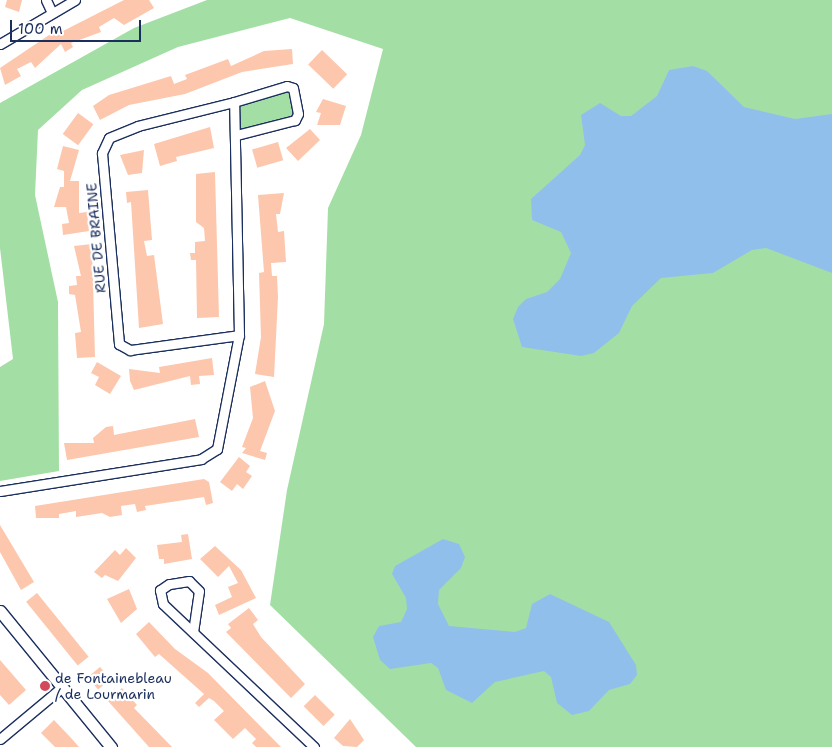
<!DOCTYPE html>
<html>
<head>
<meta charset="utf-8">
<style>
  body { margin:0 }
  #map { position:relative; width:832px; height:747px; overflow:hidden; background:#fff; font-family:"Shantell Sans",sans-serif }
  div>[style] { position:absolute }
  .green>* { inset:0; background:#a3dfa5 }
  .water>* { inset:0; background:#91bfeb }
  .building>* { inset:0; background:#fcc7ad; transform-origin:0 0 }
  .roads { filter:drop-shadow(1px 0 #1b2f5e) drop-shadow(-1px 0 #1b2f5e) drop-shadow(0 1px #1b2f5e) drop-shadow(0 -1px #1b2f5e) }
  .minor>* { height:9px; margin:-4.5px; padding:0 4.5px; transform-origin:4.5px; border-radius:4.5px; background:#fff }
  .tertiary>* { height:11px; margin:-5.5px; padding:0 5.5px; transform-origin:5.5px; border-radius:5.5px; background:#fff }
  .dots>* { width:14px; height:14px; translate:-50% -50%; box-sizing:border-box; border:2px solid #fff; border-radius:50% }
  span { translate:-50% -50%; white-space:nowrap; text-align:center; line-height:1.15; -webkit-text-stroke:4.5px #fff; paint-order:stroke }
  .street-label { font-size:14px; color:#1b2f5e }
  .poi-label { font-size:14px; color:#1b2f5e }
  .left { translate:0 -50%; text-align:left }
  .scale { position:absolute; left:10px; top:20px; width:131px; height:22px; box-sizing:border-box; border:2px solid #1b2f5e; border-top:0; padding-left:6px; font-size:15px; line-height:18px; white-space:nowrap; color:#1b2f5e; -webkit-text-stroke:4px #fff; paint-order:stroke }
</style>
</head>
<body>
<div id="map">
  <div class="green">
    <i style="clip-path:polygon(207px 0,832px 0,832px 747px,416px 747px,270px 605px,287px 490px,324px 324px,328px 208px,361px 135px,383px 49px,290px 18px,178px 47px,82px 90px,38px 130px,35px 195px,58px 302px,59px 471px,0 481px,0 367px,13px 359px,0 248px,0 103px,134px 28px)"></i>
    <i style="clip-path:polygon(293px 88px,295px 120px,236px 135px,234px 102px)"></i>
  </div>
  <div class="water">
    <i style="clip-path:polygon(693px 66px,707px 71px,744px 107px,795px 119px,832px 114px,832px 273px,766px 248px,752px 250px,713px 273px,661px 278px,632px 306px,619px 333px,594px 353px,581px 356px,522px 347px,513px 319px,518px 307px,526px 299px,547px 292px,560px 279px,571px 253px,561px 232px,532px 220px,531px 199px,580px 155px,585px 145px,581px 115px,600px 103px,621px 116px,631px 116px,657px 96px,669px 70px)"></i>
    <i style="clip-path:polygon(443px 539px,459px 544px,465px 557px,461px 568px,439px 590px,438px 604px,449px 626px,515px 632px,526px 628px,532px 604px,550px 594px,609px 622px,636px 665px,637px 675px,630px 684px,609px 690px,589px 711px,572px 715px,557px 703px,551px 677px,544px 671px,495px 682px,472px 703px,446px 690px,438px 668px,431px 663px,390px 669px,380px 660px,373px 637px,379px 626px,401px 622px,407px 609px,406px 598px,392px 574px,395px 566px)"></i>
  </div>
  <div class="building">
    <i style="clip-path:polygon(7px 0,22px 0,19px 12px,5px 7px)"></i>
    <i style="clip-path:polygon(124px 0,149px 0,154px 8px,124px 25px,114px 18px,99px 27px,101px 32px,71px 43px,73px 47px,65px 52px,61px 44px,35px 68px,31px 62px,17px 69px,21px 76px,5px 85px,0 68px,61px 27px,63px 31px)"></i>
    <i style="clip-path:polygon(292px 49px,293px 64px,242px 72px,185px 94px,129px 105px,100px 120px,93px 106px,109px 95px,171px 76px,174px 84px,187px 79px,185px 75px,228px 59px,231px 66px,264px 51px)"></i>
    <i style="left:322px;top:50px;width:35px;height:20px;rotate:44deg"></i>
    <i style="clip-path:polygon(323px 99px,346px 106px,340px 125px,317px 125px,321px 113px,316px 112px)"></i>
    <i style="left:78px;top:113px;width:19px;height:26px;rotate:36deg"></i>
    <i style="clip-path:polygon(210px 127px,214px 148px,176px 157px,177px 161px,160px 166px,154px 144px)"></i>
    <i style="clip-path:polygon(310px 129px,320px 140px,298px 161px,286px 148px)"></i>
    <i style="left:278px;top:142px;width:19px;height:27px;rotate:74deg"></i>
    <i style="clip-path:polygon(63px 146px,79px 150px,70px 181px,79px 181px,79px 213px,87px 212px,89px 231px,63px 235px,62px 224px,69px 223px,66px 207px,54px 207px,60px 187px,64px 187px,64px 171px,57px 169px)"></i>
    <i style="clip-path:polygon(144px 150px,142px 173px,128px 175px,120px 155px)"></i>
    <i style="clip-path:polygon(215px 172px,219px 317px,197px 318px,196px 260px,191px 260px,190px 253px,195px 253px,195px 242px,205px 241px,204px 228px,196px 222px,196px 174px)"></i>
    <i style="clip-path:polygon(148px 190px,152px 240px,144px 241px,147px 256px,154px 255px,163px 324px,139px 328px,131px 202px,127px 203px,126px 192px)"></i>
    <i style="clip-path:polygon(284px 193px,280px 214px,276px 214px,278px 232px,284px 231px,286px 262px,271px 263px,272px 276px,277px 276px,278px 297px,274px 377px,255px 374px,261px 337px,259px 273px,264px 272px,258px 195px)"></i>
    <i style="clip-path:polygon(92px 244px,95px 357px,77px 358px,75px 333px,81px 332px,75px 295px,69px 294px,69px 286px,77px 285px,76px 276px,81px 276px,74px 246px)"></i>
    <i style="clip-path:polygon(212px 358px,214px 375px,199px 376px,200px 384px,191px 385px,190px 376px,134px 390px,130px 381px,129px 369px,160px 373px,159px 367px)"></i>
    <i style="clip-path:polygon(97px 362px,121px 376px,110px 394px,95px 385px,99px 377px,91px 373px)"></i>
    <i style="clip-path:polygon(265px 381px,275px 411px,260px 451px,267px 453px,265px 460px,242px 453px,246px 448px,242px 447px,253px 418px,250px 387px)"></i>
    <i style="clip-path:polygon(195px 419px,199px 437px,67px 460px,64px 443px,94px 443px,93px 438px,106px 427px,113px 426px,114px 435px)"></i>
    <i style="clip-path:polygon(239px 457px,250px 466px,246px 472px,252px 476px,243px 489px,237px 484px,232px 491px,220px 482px)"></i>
    <i style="clip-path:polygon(204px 479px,209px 482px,213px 503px,206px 505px,204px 497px,145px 506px,146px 510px,137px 512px,135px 504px,121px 506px,122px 515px,110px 517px,102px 513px,76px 517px,76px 511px,59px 514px,59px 518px,36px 518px,35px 506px)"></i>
    <i style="clip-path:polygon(0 525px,34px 582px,21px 590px,0 552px)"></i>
    <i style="clip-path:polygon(188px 534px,192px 559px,164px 564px,164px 559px,159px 559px,157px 545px,182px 542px,181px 535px)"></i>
    <i style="clip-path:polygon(215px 546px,241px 570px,256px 598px,219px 615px,215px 605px,232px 597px,228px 587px,238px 583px,229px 566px,218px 577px,200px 559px)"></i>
    <i style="clip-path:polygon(126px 548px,136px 558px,118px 581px,105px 575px,102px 578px,94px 572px,115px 550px,120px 555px)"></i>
    <i style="clip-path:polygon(129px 589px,137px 609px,121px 623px,107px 599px)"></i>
    <i style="left:37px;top:593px;width:82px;height:14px;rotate:51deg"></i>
    <i style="clip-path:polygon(249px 608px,258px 620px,253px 624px,261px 637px,305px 684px,291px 698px,226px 632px,231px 628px,228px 624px)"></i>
    <i style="clip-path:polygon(149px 622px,175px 649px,208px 673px,281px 747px,256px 747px,252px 743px,256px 739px,245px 728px,233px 739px,214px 720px,224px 711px,214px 701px,209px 698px,199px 707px,195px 703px,204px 694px,159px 654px,155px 657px,136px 634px)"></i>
    <i style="clip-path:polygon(0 660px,26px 690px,9px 705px,0 695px)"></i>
    <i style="left:100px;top:667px;width:16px;height:16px;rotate:50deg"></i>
    <i style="clip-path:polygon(122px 688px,137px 705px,134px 708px,172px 747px,149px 747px,108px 701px)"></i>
    <i style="left:315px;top:695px;width:28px;height:16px;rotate:45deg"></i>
    <i style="clip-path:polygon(350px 719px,364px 740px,357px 747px,343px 746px,334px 738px)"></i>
    <i style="clip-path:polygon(54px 720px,72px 739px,79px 747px,55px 747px,41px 733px)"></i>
  </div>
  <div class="roads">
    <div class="minor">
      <i style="left:46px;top:0;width:14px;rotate:65deg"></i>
      <i style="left:0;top:44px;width:87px;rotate:-30.4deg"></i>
      <i style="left:234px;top:102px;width:55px;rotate:-16.8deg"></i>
      <i style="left:287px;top:86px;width:6px;rotate:18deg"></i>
      <i style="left:293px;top:88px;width:26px;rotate:79deg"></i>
      <i style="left:298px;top:114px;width:7px;rotate:117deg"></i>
      <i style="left:295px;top:120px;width:61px;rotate:165.7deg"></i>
      <i style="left:0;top:491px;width:204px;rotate:-9deg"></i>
      <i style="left:201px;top:459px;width:19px;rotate:-32deg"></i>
      <i style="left:217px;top:449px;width:116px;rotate:-79.1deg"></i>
      <i style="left:239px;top:335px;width:233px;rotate:-91.2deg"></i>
      <i style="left:234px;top:102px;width:99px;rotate:166deg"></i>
      <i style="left:138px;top:126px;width:31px;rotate:158deg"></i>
      <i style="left:109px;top:138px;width:17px;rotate:115deg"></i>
      <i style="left:102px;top:153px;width:192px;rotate:84.9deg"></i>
      <i style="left:119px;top:344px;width:13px;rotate:29deg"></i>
      <i style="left:130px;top:350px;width:110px;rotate:-7.8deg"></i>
      <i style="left:193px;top:632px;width:41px;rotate:-81.7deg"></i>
      <i style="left:199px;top:591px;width:14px;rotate:-135deg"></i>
      <i style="left:189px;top:581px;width:20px;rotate:171deg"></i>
      <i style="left:169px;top:584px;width:11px;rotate:146deg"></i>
      <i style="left:160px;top:590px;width:14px;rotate:78deg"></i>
      <i style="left:163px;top:604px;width:208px;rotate:43.4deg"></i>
      <i style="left:0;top:739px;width:78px;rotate:-39.8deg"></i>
    </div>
    <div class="tertiary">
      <i style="left:0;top:611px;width:176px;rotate:50.8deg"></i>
    </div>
  </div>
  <div class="dots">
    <i style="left:45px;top:686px;background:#d1495b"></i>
  </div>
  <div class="street-label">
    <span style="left:96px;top:238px;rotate:-95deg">RUE DE BRAINE</span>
  </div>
  <div class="poi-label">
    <span class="left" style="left:55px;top:686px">de Fontainebleau<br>/ de Lourmarin</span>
  </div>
  <div class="scale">100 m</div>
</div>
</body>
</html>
